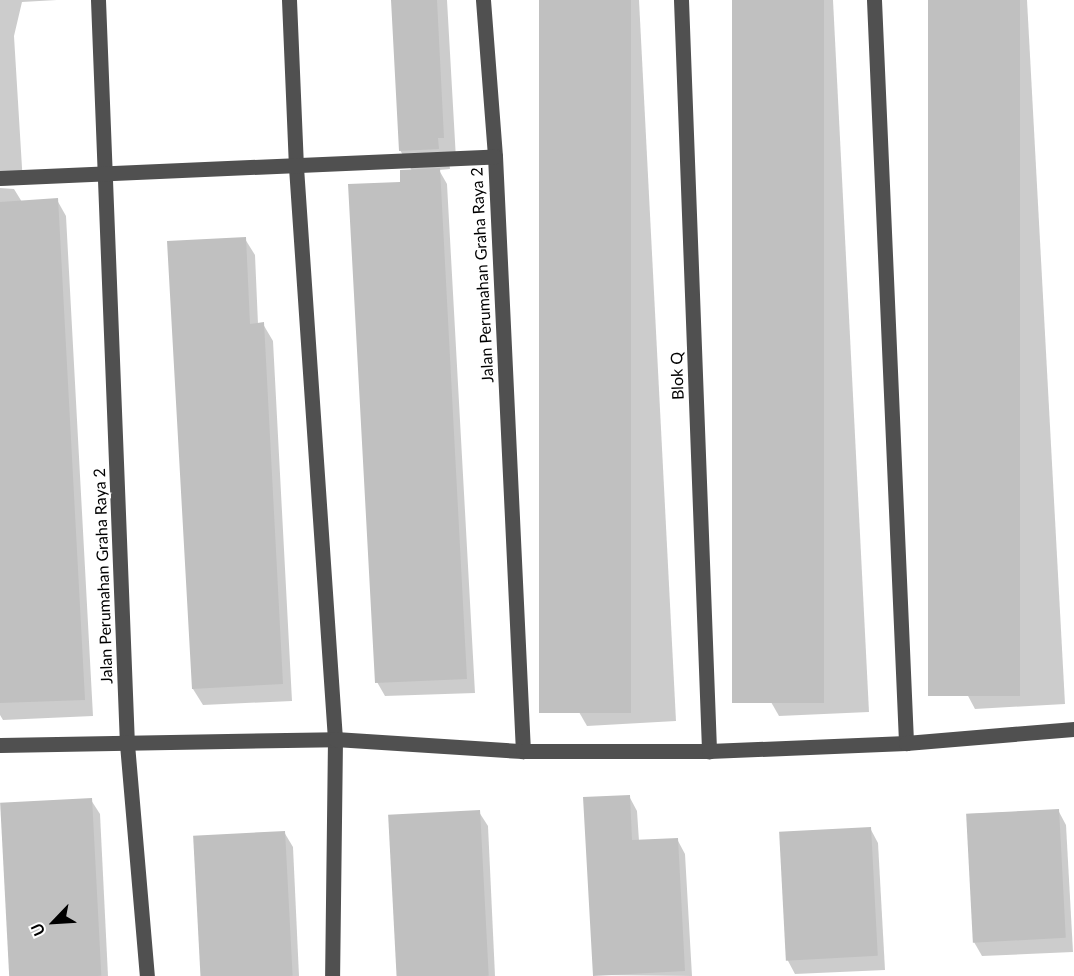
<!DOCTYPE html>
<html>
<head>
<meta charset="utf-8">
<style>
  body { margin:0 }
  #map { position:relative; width:1074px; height:976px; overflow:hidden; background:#fff; font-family:Lato,sans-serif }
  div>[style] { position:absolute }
  .shadow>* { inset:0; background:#0003 }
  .building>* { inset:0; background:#c0c0c0; transform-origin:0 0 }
  .minor>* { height:15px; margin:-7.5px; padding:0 7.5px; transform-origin:7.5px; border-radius:7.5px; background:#505050 }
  span { translate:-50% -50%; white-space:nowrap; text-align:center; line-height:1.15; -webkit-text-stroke:4.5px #fff; paint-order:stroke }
  .street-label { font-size:16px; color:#000 }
  .north { position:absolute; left:24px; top:892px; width:60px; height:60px; -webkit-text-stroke:4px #fff; paint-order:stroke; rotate:245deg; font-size:16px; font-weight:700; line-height:24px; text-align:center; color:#000 }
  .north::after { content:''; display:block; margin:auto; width:21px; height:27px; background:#000; clip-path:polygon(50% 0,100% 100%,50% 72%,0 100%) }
</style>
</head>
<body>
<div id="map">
  <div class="shadow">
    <i style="clip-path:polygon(0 0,57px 0,22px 2px,14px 36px,23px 184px,0 186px)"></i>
    <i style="clip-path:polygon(393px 0,447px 0,456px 159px,449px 159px,450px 169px,439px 170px,447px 184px,475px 693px,385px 696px,377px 682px,402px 183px,412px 171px,400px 150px)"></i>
    <i style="clip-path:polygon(541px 0,639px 0,676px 721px,587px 726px,579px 712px)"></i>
    <i style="clip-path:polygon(736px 0,833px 0,869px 712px,779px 716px,771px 702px)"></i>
    <i style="clip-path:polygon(929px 0,1027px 0,1065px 704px,975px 709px,967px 694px)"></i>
    <i style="clip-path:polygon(0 188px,14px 189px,22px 202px,57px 200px,66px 216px,93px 716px,3px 720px,0 715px)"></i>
    <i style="clip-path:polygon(245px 239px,255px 255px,258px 324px,263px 324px,273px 341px,292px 701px,203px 705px,193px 689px)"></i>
    <i style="clip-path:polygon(629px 796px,637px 811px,639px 841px,677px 839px,685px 854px,692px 976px,594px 975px)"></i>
    <i style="clip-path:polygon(91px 800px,100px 814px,108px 976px,11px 976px)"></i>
    <i style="clip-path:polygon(1058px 810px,1066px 825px,1073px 952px,982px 956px,974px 942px,967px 814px)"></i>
    <i style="clip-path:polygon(479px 812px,488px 826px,495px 976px,398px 976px)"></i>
    <i style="clip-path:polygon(870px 828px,878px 843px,885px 970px,795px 974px,787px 959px)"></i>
    <i style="clip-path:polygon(284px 832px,293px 847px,299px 976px,202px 976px)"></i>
  </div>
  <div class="building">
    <i style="clip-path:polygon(391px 0,437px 0,444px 138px,438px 138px,439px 149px,399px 151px)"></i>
    <i style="left:539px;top:0;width:92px;height:713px"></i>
    <i style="left:732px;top:0;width:92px;height:703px"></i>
    <i style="left:928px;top:0;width:92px;height:696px"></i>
    <i style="clip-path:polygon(440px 168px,467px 679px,375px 683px,348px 184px,400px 182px,400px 170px)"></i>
    <i style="clip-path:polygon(58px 198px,85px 700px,0 703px,0 202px)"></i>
    <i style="clip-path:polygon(246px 237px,250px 324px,264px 322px,283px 684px,192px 689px,167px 241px)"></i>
    <i style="clip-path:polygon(630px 795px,632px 840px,678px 838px,685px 971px,593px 976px,583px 797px)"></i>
    <i style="left:92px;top:798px;width:178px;height:92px;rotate:87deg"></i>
    <i style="left:1059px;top:809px;width:129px;height:93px;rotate:87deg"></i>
    <i style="left:480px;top:810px;width:166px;height:92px;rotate:87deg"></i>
    <i style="left:871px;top:827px;width:129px;height:92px;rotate:87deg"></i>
    <i style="left:285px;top:831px;width:145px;height:92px;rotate:87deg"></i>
  </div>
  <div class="minor">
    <i style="left:98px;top:0;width:745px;rotate:87.77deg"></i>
    <i style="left:127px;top:744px;width:233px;rotate:85.1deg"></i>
    <i style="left:289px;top:0;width:167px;rotate:87.6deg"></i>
    <i style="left:296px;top:167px;width:573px;rotate:86.1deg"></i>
    <i style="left:335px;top:739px;width:237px;rotate:90.7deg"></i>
    <i style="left:483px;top:0;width:156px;rotate:85.6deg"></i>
    <i style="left:495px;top:156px;width:596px;rotate:87.31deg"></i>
    <i style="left:681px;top:0;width:752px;rotate:87.86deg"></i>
    <i style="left:874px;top:0;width:744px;rotate:87.53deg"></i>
    <i style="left:0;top:178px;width:495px;rotate:-2.5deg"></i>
    <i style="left:0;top:745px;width:335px;rotate:-1deg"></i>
    <i style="left:335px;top:739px;width:188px;rotate:3.7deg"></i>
    <i style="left:523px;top:751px;width:186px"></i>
    <i style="left:709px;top:751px;width:197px;rotate:-2.3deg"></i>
    <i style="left:906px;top:743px;width:169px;rotate:-4.8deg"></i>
  </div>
  <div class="street-label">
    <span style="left:482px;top:275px;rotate:-93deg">Jalan Perumahan Graha Raya 2</span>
    <span style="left:677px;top:376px;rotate:-92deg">Blok Q</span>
    <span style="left:103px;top:576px;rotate:-92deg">Jalan Perumahan Graha Raya 2</span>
  </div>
  <div class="north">U</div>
</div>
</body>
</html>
